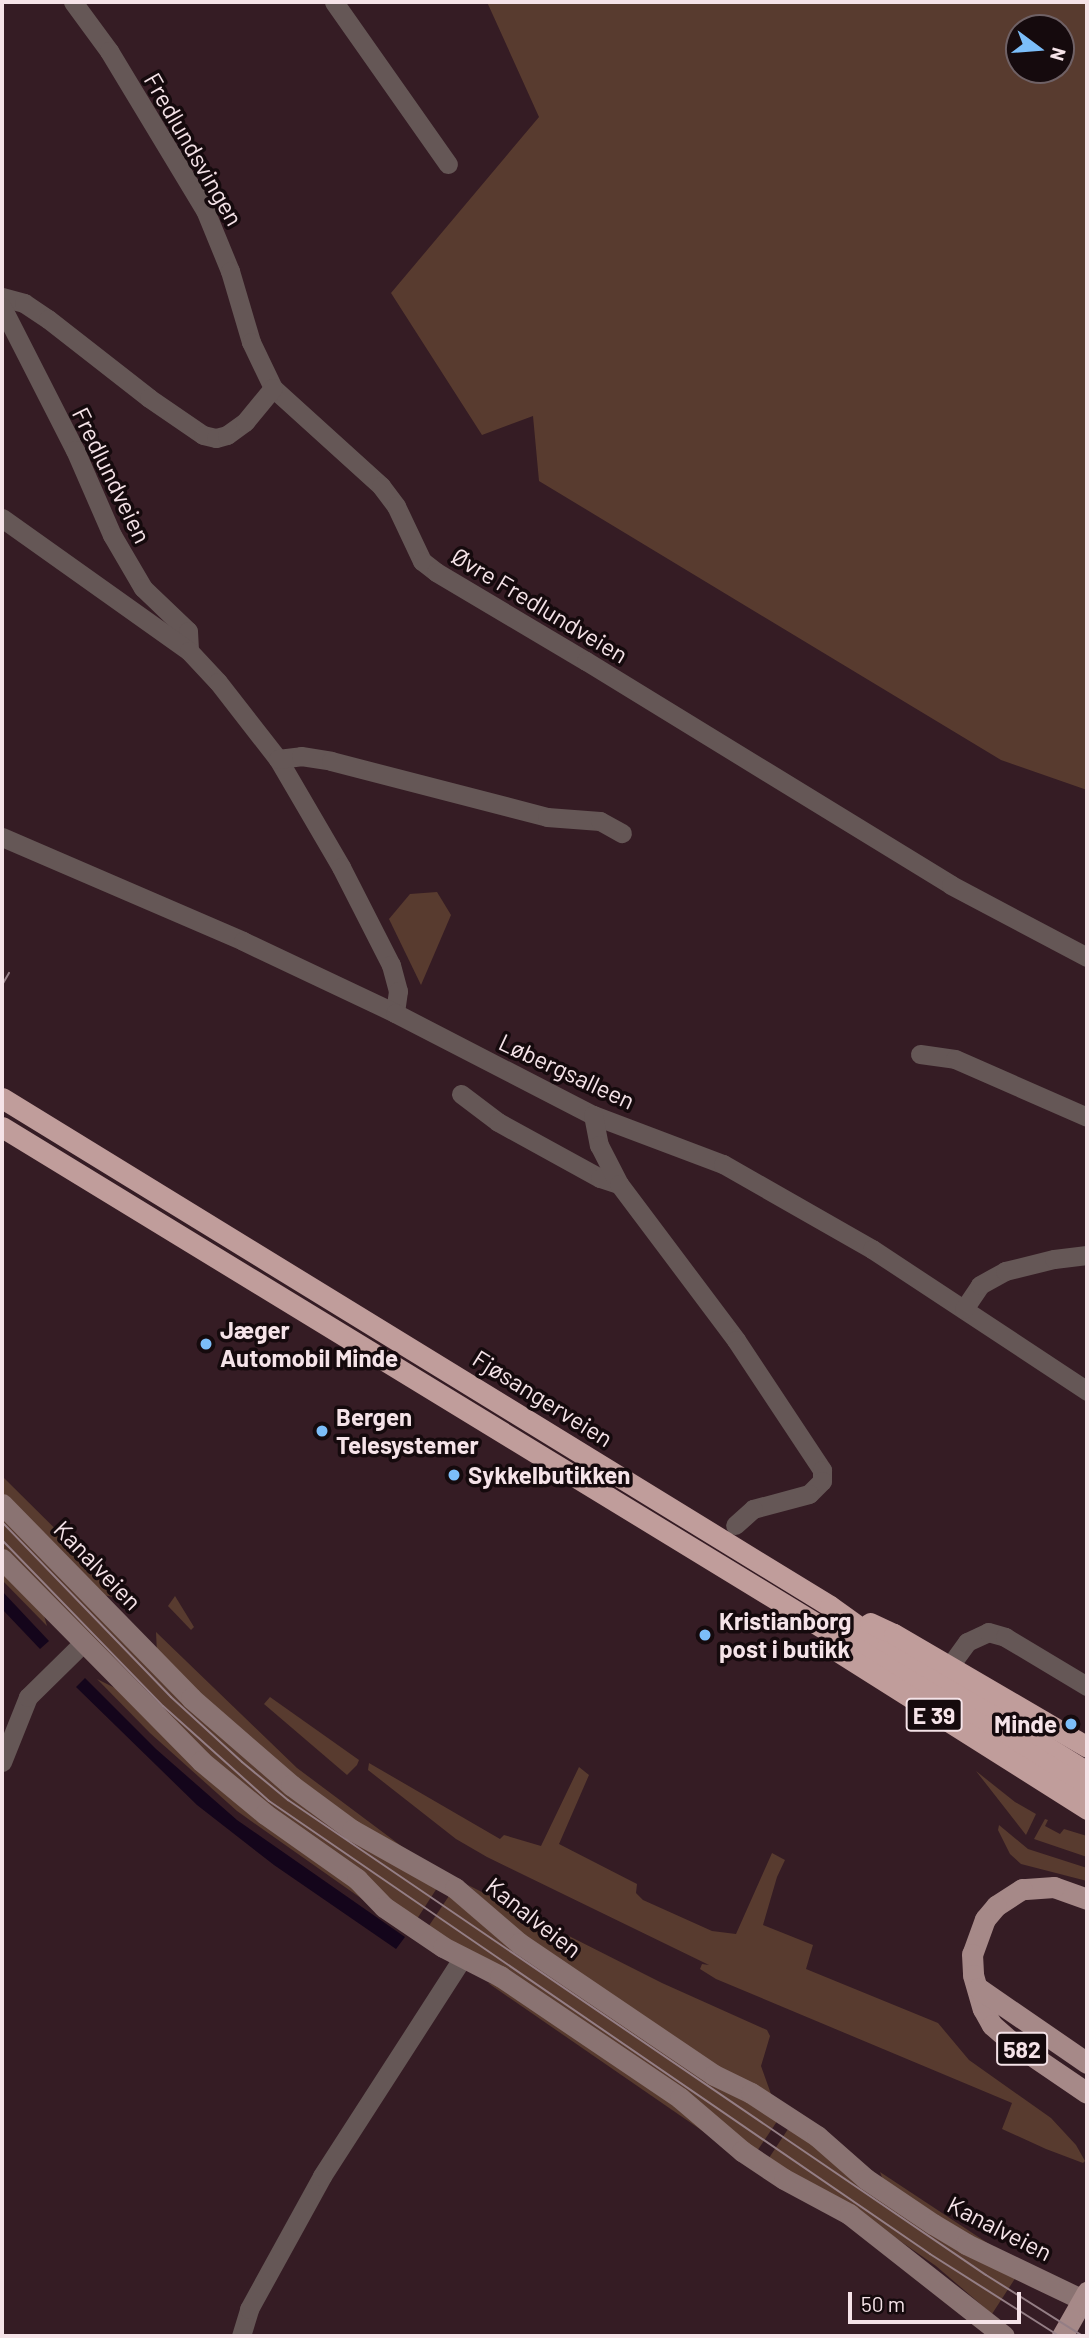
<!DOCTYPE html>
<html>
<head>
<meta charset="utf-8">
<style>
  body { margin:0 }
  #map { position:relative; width:1089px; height:2338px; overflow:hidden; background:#351c24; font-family:Barlow,sans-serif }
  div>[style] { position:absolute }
  .green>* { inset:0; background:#583b2f; transform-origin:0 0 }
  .water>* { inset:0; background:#14051b }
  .street>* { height:19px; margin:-9.5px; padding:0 9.5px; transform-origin:9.5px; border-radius:9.5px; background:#655756 }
  .secondary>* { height:21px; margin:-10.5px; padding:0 10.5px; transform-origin:10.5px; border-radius:10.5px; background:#8a7372 }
  .primary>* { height:21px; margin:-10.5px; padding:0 10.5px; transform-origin:10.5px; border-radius:10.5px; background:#a68988 }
  .highway>* { height:21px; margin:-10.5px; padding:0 10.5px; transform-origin:10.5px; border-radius:10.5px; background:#c09d9b }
  .tram>* { height:2px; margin:-1px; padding:0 1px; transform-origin:1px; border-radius:1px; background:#947e85 }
  .dots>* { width:19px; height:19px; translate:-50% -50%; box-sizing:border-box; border:4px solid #150a0d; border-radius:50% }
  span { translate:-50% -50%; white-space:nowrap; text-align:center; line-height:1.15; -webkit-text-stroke:7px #150a0d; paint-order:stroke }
  .shield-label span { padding:2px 5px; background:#150a0d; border:2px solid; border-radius:5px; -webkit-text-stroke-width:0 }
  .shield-label { font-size:23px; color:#f5e3e8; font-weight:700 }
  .street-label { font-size:24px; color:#f5e3e8 }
  .poi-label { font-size:24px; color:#f5e3e8; font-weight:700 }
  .left { translate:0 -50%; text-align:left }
  .right { translate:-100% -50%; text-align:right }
  .frame { position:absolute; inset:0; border:4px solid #f5e3e8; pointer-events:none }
  .north { position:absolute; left:1005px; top:14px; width:70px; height:70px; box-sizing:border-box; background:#150a0d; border:2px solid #6f6165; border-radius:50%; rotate:106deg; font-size:19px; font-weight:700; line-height:28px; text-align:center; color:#f5e3e8 }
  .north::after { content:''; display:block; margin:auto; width:24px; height:32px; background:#7cbef9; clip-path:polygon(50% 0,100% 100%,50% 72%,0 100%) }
  .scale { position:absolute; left:848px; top:2292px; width:173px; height:32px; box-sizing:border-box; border:4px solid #f5e3e8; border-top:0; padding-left:9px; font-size:21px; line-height:24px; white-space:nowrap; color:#f5e3e8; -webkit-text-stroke:5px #150a0d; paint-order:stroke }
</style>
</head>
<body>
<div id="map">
  <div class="green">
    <i style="clip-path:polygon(evenodd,487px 2px,1087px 2px,1087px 790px,1001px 760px,539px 481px,533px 416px,482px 435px,391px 293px,539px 117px,487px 2px,1019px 28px,1061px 28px,1061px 70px,1019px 70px,1019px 28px)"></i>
    <i style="clip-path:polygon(437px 892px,451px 915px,421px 985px,389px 919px,410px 894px)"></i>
    <i style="clip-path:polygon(2px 1476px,125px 1598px,124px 1599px,103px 1595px,2px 1494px)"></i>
    <i style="clip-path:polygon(2px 1512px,184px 1700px,439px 1885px,415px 1922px,217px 1767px,2px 1550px)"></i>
    <i style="clip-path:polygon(2px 1567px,43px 1612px,47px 1626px,2px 1580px)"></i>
    <i style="clip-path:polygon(175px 1596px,194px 1627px,191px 1630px,168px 1606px)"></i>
    <i style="clip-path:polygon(156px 1632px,297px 1768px,412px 1854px,380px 1840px,277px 1767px,157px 1654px)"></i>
    <i style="clip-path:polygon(97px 1679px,115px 1688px,389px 1918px,237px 1811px,150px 1733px)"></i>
    <i style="clip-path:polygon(270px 1697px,359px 1760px,357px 1765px,347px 1775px,264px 1704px)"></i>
    <i style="clip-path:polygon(369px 1763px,500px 1839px,504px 1835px,541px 1846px,579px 1767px,589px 1775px,559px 1844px,637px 1884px,636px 1893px,643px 1900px,712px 1931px,736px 1934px,772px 1853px,785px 1860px,777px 1877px,763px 1925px,813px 1945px,806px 1969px,938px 2023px,969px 2060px,1051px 2118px,1076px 2145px,1085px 2161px,1083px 2163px,1046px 2149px,1002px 2129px,1012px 2103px,716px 1979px,700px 1969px,702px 1964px,709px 1965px,487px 1857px,456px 1839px,368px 1770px)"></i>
    <i style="clip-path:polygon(976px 1771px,1015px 1802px,1036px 1814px,1026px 1835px)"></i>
    <i style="clip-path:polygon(1045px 1819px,1048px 1820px,1045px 1826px,1060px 1834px,1064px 1829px,1087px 1836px,1087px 1857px,1034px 1839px)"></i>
    <i style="clip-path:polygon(999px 1825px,1028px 1849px,1087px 1868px,1087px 1881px,1021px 1864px,1010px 1854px,998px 1830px)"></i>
    <i style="clip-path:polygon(468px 1885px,662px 1983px,767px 2030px,770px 2036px,761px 2066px,771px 2094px,715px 2068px,534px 1946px)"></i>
    <i style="left:451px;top:1893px;width:398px;height:44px;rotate:34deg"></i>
    <i style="clip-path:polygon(488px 1983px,501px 1986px,688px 2111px,720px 2143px)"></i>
    <i style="clip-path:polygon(790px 2126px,1016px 2277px,992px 2314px,936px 2266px,844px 2202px,767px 2161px)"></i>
    <i style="clip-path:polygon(880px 2172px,989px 2244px,987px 2247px,883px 2180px)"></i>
  </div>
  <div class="water">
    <i style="clip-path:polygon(2px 1591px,49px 1641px,40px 1649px,2px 1609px)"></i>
    <i style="clip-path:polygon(85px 1678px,156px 1749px,237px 1820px,405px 1937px,396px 1949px,274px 1865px,197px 1805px,76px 1687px)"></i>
  </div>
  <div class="street">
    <i style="left:73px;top:2px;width:61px;rotate:53.7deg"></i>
    <i style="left:109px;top:51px;width:186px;rotate:58.9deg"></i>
    <i style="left:205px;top:210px;width:66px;rotate:67.7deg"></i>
    <i style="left:230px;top:271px;width:74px;rotate:73.5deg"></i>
    <i style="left:251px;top:342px;width:51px;rotate:64.4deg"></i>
    <i style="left:273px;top:388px;width:146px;rotate:42.2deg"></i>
    <i style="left:381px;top:486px;width:25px;rotate:53deg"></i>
    <i style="left:396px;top:506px;width:61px;rotate:64.7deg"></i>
    <i style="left:422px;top:561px;width:18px;rotate:38deg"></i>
    <i style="left:436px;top:572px;width:174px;rotate:30.7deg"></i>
    <i style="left:586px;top:661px;width:428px;rotate:31.5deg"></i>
    <i style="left:951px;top:885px;width:154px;rotate:27.9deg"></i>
    <i style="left:334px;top:2px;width:198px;rotate:54.9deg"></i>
    <i style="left:2px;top:297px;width:23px;rotate:15deg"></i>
    <i style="left:24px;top:303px;width:29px;rotate:34deg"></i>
    <i style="left:48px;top:319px;width:128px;rotate:38deg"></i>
    <i style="left:149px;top:398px;width:65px;rotate:34.4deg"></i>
    <i style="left:203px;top:435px;width:13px;rotate:13deg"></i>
    <i style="left:216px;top:438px;width:11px;rotate:-15deg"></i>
    <i style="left:227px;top:435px;width:22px;rotate:-36deg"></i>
    <i style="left:245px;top:422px;width:44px;rotate:-50.5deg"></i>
    <i style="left:2px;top:307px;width:161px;rotate:63deg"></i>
    <i style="left:75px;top:450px;width:93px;rotate:66.5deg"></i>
    <i style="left:112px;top:535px;width:61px;rotate:59.7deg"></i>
    <i style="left:143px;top:588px;width:62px;rotate:43.7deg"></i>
    <i style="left:188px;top:631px;width:20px;rotate:87deg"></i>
    <i style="left:2px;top:518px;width:229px;rotate:35.4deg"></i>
    <i style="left:189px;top:651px;width:42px;rotate:46.9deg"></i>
    <i style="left:218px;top:682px;width:98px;rotate:52.1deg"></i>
    <i style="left:278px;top:759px;width:125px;rotate:59.7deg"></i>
    <i style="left:341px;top:867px;width:110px;rotate:63deg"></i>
    <i style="left:391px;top:965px;width:27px;rotate:75deg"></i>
    <i style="left:398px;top:991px;width:22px;rotate:98deg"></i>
    <i style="left:278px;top:759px;width:23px;rotate:-7deg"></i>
    <i style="left:301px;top:756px;width:30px;rotate:9deg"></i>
    <i style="left:331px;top:761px;width:223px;rotate:14.5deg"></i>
    <i style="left:547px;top:817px;width:53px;rotate:4.3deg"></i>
    <i style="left:600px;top:821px;width:25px;rotate:29deg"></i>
    <i style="left:2px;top:837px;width:262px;rotate:23.3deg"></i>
    <i style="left:243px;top:941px;width:168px;rotate:25.3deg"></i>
    <i style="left:395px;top:1013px;width:223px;rotate:27.3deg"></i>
    <i style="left:593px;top:1115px;width:139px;rotate:20.7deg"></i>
    <i style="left:723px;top:1164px;width:172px;rotate:29.7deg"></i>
    <i style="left:872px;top:1249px;width:258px;rotate:33.4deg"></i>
    <i style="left:920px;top:1054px;width:35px;rotate:8deg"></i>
    <i style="left:955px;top:1059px;width:144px;rotate:23.7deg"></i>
    <i style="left:461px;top:1094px;width:46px;rotate:37.1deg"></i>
    <i style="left:498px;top:1122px;width:116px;rotate:28.8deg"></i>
    <i style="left:600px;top:1178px;width:20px;rotate:18deg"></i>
    <i style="left:593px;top:1115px;width:31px;rotate:79deg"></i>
    <i style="left:599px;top:1145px;width:44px;rotate:62.9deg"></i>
    <i style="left:619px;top:1184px;width:195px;rotate:53.1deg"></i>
    <i style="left:736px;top:1340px;width:156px;rotate:56.5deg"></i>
    <i style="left:822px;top:1470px;width:11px;rotate:90deg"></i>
    <i style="left:822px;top:1481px;width:18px;rotate:135deg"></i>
    <i style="left:809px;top:1494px;width:58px;rotate:165deg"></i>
    <i style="left:753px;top:1509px;width:24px;rotate:138deg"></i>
    <i style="left:964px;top:1309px;width:29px;rotate:-56deg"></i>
    <i style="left:980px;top:1285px;width:29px;rotate:-29deg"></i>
    <i style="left:1005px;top:1271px;width:50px;rotate:-13.8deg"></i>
    <i style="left:1054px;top:1259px;width:33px;rotate:-7deg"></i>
    <i style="left:949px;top:1667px;width:31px;rotate:-54deg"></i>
    <i style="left:967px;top:1642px;width:23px;rotate:-25deg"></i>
    <i style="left:988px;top:1632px;width:18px;rotate:16deg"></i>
    <i style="left:1005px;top:1637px;width:96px;rotate:30.9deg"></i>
    <i style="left:2px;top:1762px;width:70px;rotate:-68.2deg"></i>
    <i style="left:28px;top:1697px;width:77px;rotate:-44.5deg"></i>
    <i style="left:241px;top:2336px;width:28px;rotate:-73deg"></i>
    <i style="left:249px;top:2309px;width:152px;rotate:-61.2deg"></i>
    <i style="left:322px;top:2176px;width:260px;rotate:-57.2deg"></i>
  </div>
  <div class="secondary">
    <i style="left:2px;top:1504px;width:271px;rotate:45.7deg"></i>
    <i style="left:191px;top:1698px;width:133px;rotate:41deg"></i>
    <i style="left:291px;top:1785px;width:76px;rotate:36.4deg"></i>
    <i style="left:352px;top:1830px;width:118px;rotate:29.4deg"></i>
    <i style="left:455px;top:1888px;width:84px;rotate:40.7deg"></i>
    <i style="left:519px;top:1943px;width:235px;rotate:34.1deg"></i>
    <i style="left:714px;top:2075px;width:41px;rotate:25.9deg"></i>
    <i style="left:751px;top:2093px;width:79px;rotate:33.1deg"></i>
    <i style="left:817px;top:2136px;width:65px;rotate:41.3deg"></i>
    <i style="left:866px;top:2179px;width:81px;rotate:33.9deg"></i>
    <i style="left:933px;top:2224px;width:39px;rotate:31deg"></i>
    <i style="left:966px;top:2244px;width:134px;rotate:25.6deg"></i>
    <i style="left:2px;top:1559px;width:284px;rotate:45.4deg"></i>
    <i style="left:201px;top:1761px;width:83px;rotate:39.6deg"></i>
    <i style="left:265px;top:1814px;width:113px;rotate:35.2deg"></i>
    <i style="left:357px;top:1879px;width:39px;rotate:46deg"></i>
    <i style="left:384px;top:1907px;width:71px;rotate:34.1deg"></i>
    <i style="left:443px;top:1947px;width:64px;rotate:27deg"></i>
    <i style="left:500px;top:1976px;width:217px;rotate:34.1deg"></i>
    <i style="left:680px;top:2098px;width:82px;rotate:40.5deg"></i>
    <i style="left:742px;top:2151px;width:50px;rotate:33.7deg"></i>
    <i style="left:784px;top:2179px;width:74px;rotate:28.3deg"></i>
    <i style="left:849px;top:2214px;width:197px;rotate:38.2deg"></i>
  </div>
  <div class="primary">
    <i style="left:1087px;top:1899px;width:35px;rotate:-160deg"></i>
    <i style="left:1054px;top:1887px;width:32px;rotate:176deg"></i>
    <i style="left:1022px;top:1889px;width:31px;rotate:147deg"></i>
    <i style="left:996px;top:1906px;width:17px;rotate:130deg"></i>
    <i style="left:985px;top:1919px;width:37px;rotate:110deg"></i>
    <i style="left:972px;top:1954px;width:21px;rotate:87deg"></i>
    <i style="left:973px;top:1975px;width:35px;rotate:74deg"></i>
    <i style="left:983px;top:2009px;width:18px;rotate:61deg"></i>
    <i style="left:992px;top:2025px;width:23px;rotate:41deg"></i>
    <i style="left:1009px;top:2040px;width:94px;rotate:34.2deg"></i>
    <i style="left:978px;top:1988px;width:132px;rotate:34.5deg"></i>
    <i style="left:1062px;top:2336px;width:51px;rotate:-60.4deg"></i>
  </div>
  <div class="highway">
    <i style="left:2px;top:1098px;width:971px;rotate:31.53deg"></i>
    <i style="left:830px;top:1606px;width:70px;rotate:35.7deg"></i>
    <i style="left:887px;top:1647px;width:236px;rotate:32deg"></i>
    <i style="left:2px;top:1127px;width:1271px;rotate:31.39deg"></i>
    <i style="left:870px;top:1623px;width:26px;rotate:25deg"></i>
    <i style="left:894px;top:1634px;width:224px;rotate:30.3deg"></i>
    <i style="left:839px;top:1652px;width:294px;rotate:32.3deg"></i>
  </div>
  <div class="tram">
    <i style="left:2px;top:985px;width:14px;rotate:-60deg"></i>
    <i style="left:2px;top:1522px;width:243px;rotate:46deg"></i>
    <i style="left:171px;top:1697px;width:96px;rotate:42.5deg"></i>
    <i style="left:242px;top:1762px;width:60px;rotate:39.6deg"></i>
    <i style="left:288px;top:1800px;width:844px;rotate:34.24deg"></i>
    <i style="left:986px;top:2275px;width:115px;rotate:32.2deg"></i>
    <i style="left:2px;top:1540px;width:231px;rotate:45.9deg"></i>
    <i style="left:163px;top:1706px;width:142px;rotate:41.9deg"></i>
    <i style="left:269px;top:1801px;width:801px;rotate:34.42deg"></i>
    <i style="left:930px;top:2254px;width:153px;rotate:32.4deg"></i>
  </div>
  <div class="dots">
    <i style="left:206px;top:1344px;background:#7cbef9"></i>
    <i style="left:322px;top:1431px;background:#7cbef9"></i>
    <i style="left:454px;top:1475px;background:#7cbef9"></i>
    <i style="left:705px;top:1635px;background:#7cbef9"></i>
    <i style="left:1071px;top:1724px;background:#7cbef9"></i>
  </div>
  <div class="shield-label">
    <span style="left:934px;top:1715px">E 39</span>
    <span style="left:1022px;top:2049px">582</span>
  </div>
  <div class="street-label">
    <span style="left:194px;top:149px;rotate:60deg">Fredlundsvingen</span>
    <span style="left:112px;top:475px;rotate:64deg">Fredlundveien</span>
    <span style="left:540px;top:605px;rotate:31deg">Øvre Fredlundveien</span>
    <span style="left:567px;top:1071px;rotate:25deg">Løbergsalleen</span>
    <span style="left:543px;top:1398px;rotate:32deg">Fjøsangerveien</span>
    <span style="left:98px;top:1565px;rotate:46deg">Kanalveien</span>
    <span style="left:534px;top:1917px;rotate:38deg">Kanalveien</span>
    <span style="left:1000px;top:2228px;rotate:27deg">Kanalveien</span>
  </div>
  <div class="poi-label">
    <span class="left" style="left:220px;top:1344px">Jæger<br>Automobil Minde</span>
    <span class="left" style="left:336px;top:1431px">Bergen<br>Telesystemer</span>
    <span class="left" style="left:468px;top:1475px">Sykkelbutikken</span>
    <span class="left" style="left:719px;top:1635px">Kristianborg<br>post i butikk</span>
    <span class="right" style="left:1057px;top:1724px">Minde</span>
  </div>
  <div class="frame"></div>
  <div class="north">N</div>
  <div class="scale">50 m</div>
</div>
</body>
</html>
